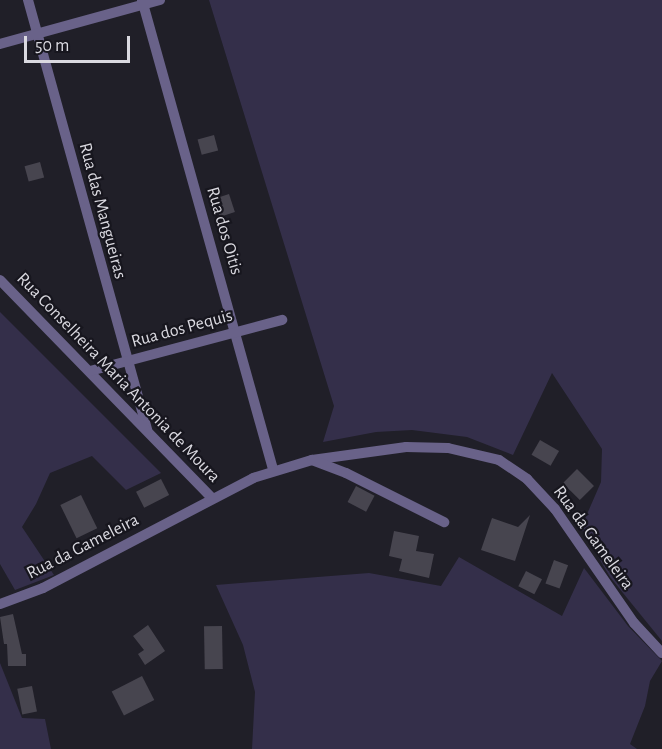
<!DOCTYPE html>
<html>
<head>
<meta charset="utf-8">
<style>
  body { margin:0 }
  #map { position:relative; width:662px; height:749px; overflow:hidden; background:#201f28; font-family:"Alegreya Sans",sans-serif }
  div>[style] { position:absolute }
  .green>* { inset:0; background:#342f4a }
  .building>* { inset:0; background:#47454f; transform-origin:0 0 }
  .street>* { height:10px; margin:-5px; padding:0 5px; transform-origin:5px; border-radius:5px; background:#696289 }
  span { translate:-50% -50%; white-space:nowrap; text-align:center; line-height:1.15; -webkit-text-stroke:4.5px #17161e; paint-order:stroke }
  .street-label { font-size:18px; color:#dad9e0 }
  .scale { position:absolute; left:24px; top:36px; width:106px; height:27px; box-sizing:border-box; border:3px solid #dad9e0; border-top:0; padding-left:8px; font-size:18px; line-height:21px; white-space:nowrap; color:#dad9e0; -webkit-text-stroke:4px #17161e; paint-order:stroke }
</style>
</head>
<body>
<div id="map">
  <div class="green">
    <i style="clip-path:polygon(209px 0,662px 0,662px 641px,610px 577px,581px 528px,601px 482px,602px 449px,552px 373px,513px 455px,467px 437px,412px 430px,376px 432px,323px 442px,334px 406px)"></i>
    <i style="clip-path:polygon(0 312px,161px 473px,126px 490px,92px 456px,50px 473px,36px 504px,22px 527px,54px 575px,15px 590px,0 564px)"></i>
    <i style="clip-path:polygon(459px 557px,562px 616px,584px 568px,628px 626px,662px 661px,650px 681px,645px 706px,630px 744px,637px 749px,252px 749px,255px 692px,243px 645px,216px 585px,369px 573px,441px 586px)"></i>
    <i style="clip-path:polygon(0 663px,22px 718px,45px 719px,51px 749px,0 749px)"></i>
  </div>
  <div class="building">
    <i style="left:214px;top:135px;width:16px;height:17px;rotate:75deg"></i>
    <i style="left:40px;top:162px;width:16px;height:16px;rotate:75deg"></i>
    <i style="left:229px;top:194px;width:19px;height:16px;rotate:72deg"></i>
    <i style="left:540px;top:440px;width:22px;height:17px;rotate:30deg"></i>
    <i style="left:577px;top:469px;width:24px;height:20px;rotate:45deg"></i>
    <i style="left:161px;top:479px;width:18px;height:28px;rotate:63deg"></i>
    <i style="left:356px;top:486px;width:21px;height:18px;rotate:28deg"></i>
    <i style="left:81px;top:495px;width:37px;height:23px;rotate:64deg"></i>
    <i style="clip-path:polygon(530px 515px,515px 561px,481px 550px,492px 518px,518px 527px)"></i>
    <i style="clip-path:polygon(394px 531px,419px 536px,416px 551px,434px 554px,429px 578px,399px 571px,402px 559px,389px 556px)"></i>
    <i style="left:554px;top:560px;width:15px;height:25px;rotate:20deg"></i>
    <i style="left:526px;top:571px;width:18px;height:17px;rotate:27deg"></i>
    <i style="clip-path:polygon(13px 614px,22px 654px,26px 654px,26px 666px,8px 666px,7px 644px,4px 644px,0 617px)"></i>
    <i style="clip-path:polygon(148px 625px,165px 651px,145px 665px,138px 654px,144px 650px,133px 636px)"></i>
    <i style="left:222px;top:626px;width:43px;height:18px;rotate:89deg"></i>
    <i style="left:142px;top:676px;width:27px;height:34px;rotate:63deg"></i>
    <i style="left:32px;top:686px;width:26px;height:15px;rotate:79deg"></i>
  </div>
  <div class="street">
    <i style="left:28px;top:0;width:446px;rotate:74.5deg"></i>
    <i style="left:142px;top:0;width:488px;rotate:74.4deg"></i>
    <i style="left:0;top:44px;width:166px;rotate:-15.4deg"></i>
    <i style="left:0;top:280px;width:304px;rotate:45.8deg"></i>
    <i style="left:90px;top:371px;width:199px;rotate:-14.9deg"></i>
    <i style="left:312px;top:460px;width:95px;rotate:-7.9deg"></i>
    <i style="left:406px;top:447px;width:42px;rotate:1.4deg"></i>
    <i style="left:448px;top:448px;width:52px;rotate:13.2deg"></i>
    <i style="left:499px;top:460px;width:34px;rotate:34deg"></i>
    <i style="left:527px;top:479px;width:41px;rotate:47deg"></i>
    <i style="left:555px;top:509px;width:139px;rotate:55.3deg"></i>
    <i style="left:634px;top:623px;width:41px;rotate:47deg"></i>
    <i style="left:0;top:604px;width:46px;rotate:-20.4deg"></i>
    <i style="left:43px;top:588px;width:237px;rotate:-27.6deg"></i>
    <i style="left:253px;top:478px;width:62px;rotate:-17deg"></i>
    <i style="left:312px;top:460px;width:36px;rotate:21deg"></i>
    <i style="left:346px;top:473px;width:110px;rotate:26.6deg"></i>
  </div>
  <div class="street-label">
    <span style="left:102px;top:211px;rotate:75deg">Rua das Mangueiras</span>
    <span style="left:224px;top:231px;rotate:74deg">Rua dos Oitis</span>
    <span style="left:182px;top:329px;rotate:-15deg">Rua dos Pequis</span>
    <span style="left:118px;top:378px;rotate:46deg">Rua Conselheira Maria Antonia de Moura</span>
    <span style="left:593px;top:538px;rotate:54deg">Rua da Gameleira</span>
    <span style="left:83px;top:547px;rotate:-27deg">Rua da Gameleira</span>
  </div>
  <div class="scale">50 m</div>
</div>
</body>
</html>
